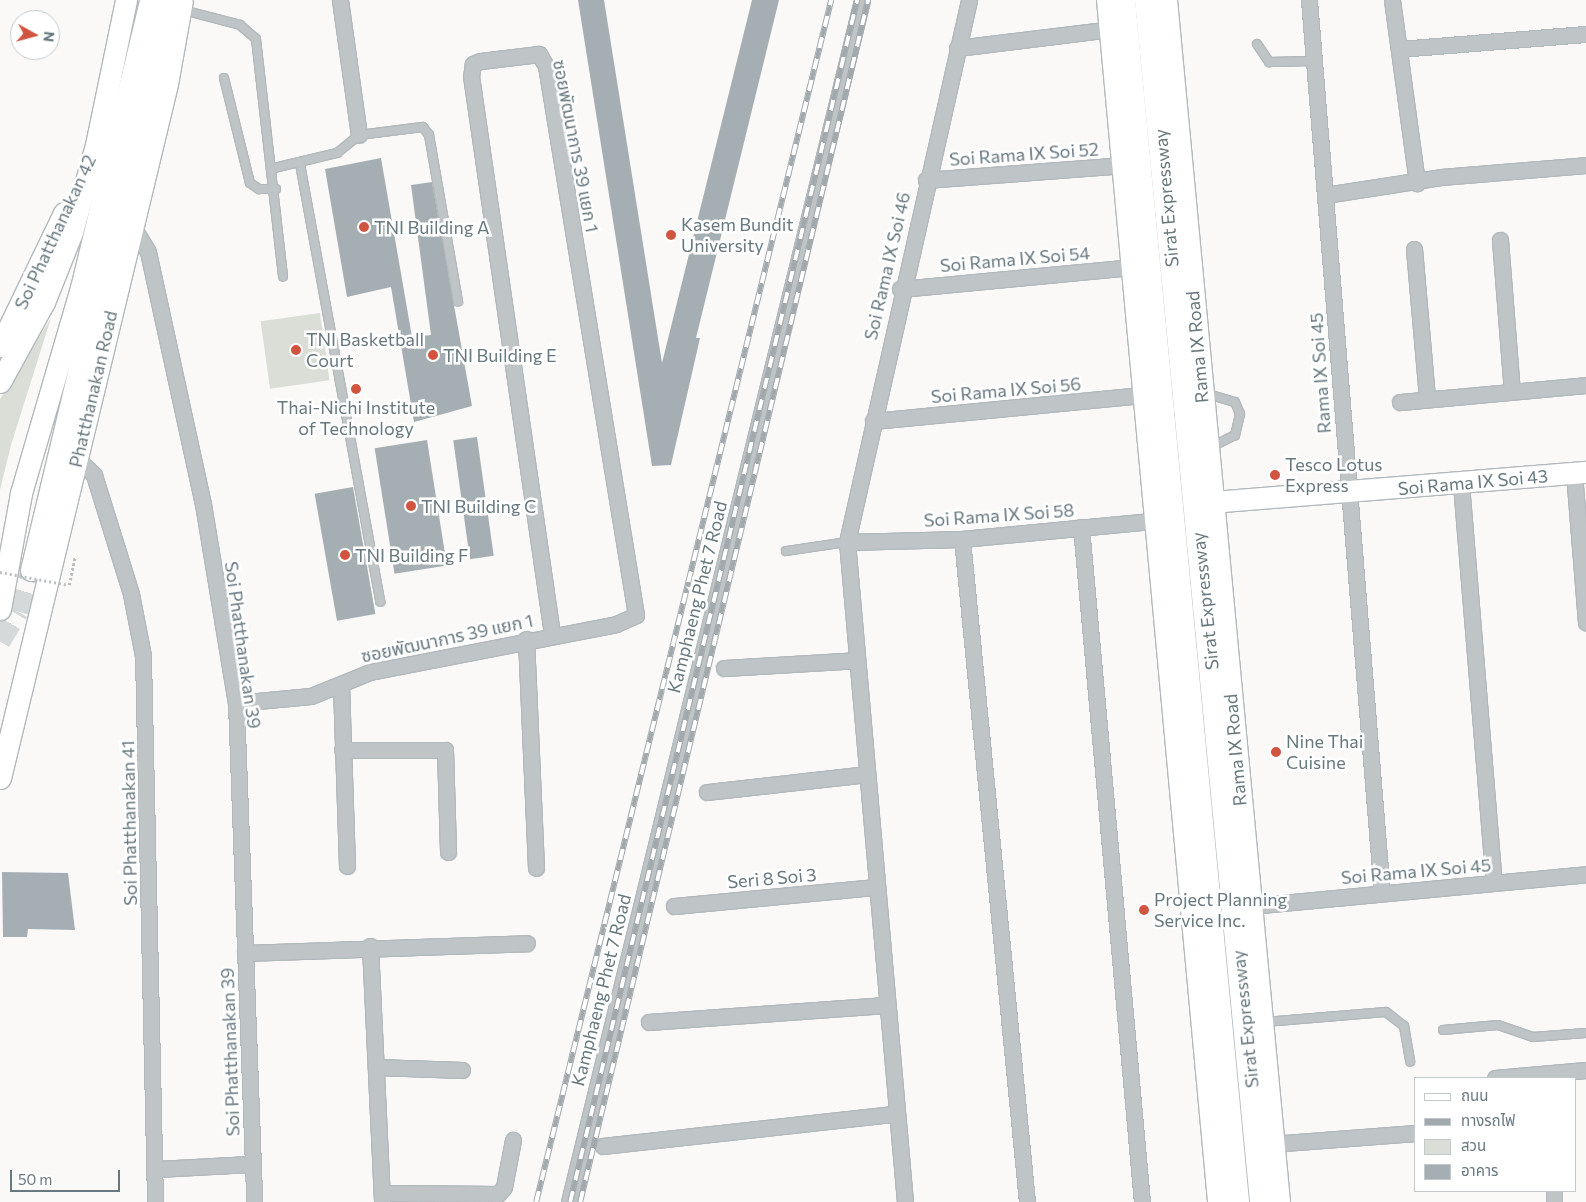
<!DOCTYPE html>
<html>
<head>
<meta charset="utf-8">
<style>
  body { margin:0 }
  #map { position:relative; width:1586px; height:1202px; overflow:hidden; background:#faf9f8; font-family:Commissioner,"Noto Sans Thai",sans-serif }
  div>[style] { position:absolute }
  .green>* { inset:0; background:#daded7; transform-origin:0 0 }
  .building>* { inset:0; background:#a5aeb2; transform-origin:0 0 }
  .secondary-tunnel>* { height:21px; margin-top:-10.5px; transform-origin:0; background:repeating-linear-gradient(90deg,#d5d9da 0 21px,transparent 0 32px) }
  .path>* { height:2.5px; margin-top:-1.25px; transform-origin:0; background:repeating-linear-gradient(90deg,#babec0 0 2.5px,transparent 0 5px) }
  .roads { filter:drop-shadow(1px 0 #b2b9bc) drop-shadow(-1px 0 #b2b9bc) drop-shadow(0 1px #b2b9bc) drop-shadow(0 -1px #b2b9bc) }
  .lane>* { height:8px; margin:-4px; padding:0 4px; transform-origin:4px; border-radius:4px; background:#bfc4c7 }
  .street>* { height:15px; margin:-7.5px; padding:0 7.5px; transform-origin:7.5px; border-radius:7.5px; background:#bfc4c7 }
  .secondary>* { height:21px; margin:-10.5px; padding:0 10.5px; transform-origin:10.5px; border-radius:10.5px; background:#fff }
  .primary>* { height:24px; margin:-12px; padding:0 12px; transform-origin:12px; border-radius:12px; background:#fff }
  .highway>* { height:26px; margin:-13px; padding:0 13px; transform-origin:13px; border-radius:13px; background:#fff }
  .rail>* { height:5.5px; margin-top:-2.75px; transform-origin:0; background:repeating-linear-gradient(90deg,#fff 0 11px,#a2a9ad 0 22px); box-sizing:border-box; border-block:1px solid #a2a9ad }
  .path-bridge>* { height:2.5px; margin-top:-1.25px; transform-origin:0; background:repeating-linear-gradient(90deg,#babec0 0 2.5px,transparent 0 5px) }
  .dots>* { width:14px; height:14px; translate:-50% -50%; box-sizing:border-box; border:2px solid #fff; border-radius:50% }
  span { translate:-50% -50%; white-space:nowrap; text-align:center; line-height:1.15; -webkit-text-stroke:5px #fff; paint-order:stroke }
  .street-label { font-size:18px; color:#67787f }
  .poi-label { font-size:18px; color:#67787f }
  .left { translate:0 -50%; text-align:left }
  .legend { position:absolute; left:1414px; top:1077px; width:162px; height:115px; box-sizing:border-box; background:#fff; border:1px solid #c2c9cc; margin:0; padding:6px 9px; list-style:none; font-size:15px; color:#67787f }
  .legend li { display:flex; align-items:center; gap:10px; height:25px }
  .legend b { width:25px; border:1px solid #c2c9cc }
  .north { position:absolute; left:10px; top:10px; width:50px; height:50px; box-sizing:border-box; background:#fff; border:1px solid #c2c9cc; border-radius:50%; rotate:97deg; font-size:14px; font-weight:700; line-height:20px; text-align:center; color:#67787f }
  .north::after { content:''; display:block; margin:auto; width:18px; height:22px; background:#d15440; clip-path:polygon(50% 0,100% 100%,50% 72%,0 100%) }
  .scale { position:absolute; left:10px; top:1170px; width:110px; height:22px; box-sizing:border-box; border:2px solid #67787f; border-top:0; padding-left:6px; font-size:15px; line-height:18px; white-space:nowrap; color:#67787f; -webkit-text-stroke:4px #fff; paint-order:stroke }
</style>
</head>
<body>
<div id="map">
  <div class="green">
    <i style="left:320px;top:313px;width:68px;height:60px;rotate:82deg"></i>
    <i style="clip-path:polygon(51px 318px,11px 445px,0 490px,0 399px)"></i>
  </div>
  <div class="building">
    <i style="clip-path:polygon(578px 0,604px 0,662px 363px,752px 0,779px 0,696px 338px,700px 338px,671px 465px,652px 466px)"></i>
    <i style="clip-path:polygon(381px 158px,412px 337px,431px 335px,411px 185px,432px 182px,472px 406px,414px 422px,391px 287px,347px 297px,325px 169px)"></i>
    <i style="left:477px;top:437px;width:120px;height:24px;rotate:82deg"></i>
    <i style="left:427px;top:440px;width:127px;height:53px;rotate:81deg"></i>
    <i style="left:353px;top:487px;width:129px;height:39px;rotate:80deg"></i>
    <i style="clip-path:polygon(2px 872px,68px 873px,75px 930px,28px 929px,27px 937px,3px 937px)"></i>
  </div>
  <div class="secondary-tunnel">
    <i style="left:0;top:641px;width:35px;rotate:-59deg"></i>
    <i style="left:18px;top:611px;width:43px;rotate:-72.4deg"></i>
  </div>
  <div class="path">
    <i style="left:69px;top:585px;width:29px;rotate:-78deg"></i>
  </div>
  <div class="roads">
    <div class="lane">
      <i style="left:183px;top:10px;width:59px;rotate:14.7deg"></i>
      <i style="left:240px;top:25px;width:21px;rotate:41deg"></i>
      <i style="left:256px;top:39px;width:239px;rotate:83.5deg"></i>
      <i style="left:1257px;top:44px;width:22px;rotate:56deg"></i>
      <i style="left:1269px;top:62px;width:44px;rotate:-1.3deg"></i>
      <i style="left:224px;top:78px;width:108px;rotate:76.1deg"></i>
      <i style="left:250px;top:183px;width:11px;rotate:34deg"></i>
      <i style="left:259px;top:189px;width:17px"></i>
      <i style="left:300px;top:164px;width:445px;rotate:79.6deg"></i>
      <i style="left:274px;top:168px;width:65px;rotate:-13.4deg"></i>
      <i style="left:337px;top:153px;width:28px;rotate:-39deg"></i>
      <i style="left:359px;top:135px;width:64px;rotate:-7.1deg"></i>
      <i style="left:423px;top:127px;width:10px;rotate:53deg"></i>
      <i style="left:429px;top:135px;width:169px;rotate:80.1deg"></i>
      <i style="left:1205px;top:393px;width:31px;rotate:17deg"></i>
      <i style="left:1235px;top:402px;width:13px;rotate:67deg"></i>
      <i style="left:1240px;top:414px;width:22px;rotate:103deg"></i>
      <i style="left:1235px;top:435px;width:29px;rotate:153deg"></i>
      <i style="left:786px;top:551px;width:62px;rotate:-8.4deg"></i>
      <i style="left:1265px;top:1022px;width:121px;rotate:-4.7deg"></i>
      <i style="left:1386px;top:1012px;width:23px;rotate:38deg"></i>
      <i style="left:1404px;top:1026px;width:36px;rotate:80deg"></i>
      <i style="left:1443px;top:1030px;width:55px;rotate:-5.2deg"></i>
      <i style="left:1498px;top:1025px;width:37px;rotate:19deg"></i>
      <i style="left:1533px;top:1037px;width:53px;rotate:-4.3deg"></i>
    </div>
    <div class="street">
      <i style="left:340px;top:0;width:136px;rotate:82deg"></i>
      <i style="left:1309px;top:0;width:896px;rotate:85.33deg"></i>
      <i style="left:1392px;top:0;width:185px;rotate:82.2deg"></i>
      <i style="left:957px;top:48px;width:155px;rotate:-7deg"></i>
      <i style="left:1399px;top:49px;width:188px;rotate:-4.6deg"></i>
      <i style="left:926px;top:180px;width:199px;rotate:-4.3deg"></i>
      <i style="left:1325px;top:195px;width:117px;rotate:-8.8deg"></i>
      <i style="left:1441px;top:177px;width:145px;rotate:-4.7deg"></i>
      <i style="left:132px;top:225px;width:31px;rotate:59deg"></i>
      <i style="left:148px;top:252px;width:258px;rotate:77.7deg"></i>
      <i style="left:203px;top:504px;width:202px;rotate:80.6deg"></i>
      <i style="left:236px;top:703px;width:499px;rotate:87.9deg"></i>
      <i style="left:1500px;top:240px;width:151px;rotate:85.5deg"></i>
      <i style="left:1414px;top:249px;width:150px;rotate:85deg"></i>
      <i style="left:900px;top:289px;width:233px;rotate:-5.4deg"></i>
      <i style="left:1400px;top:402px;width:187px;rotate:-5.2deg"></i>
      <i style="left:873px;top:421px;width:271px;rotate:-5.5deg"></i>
      <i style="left:76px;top:458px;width:25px;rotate:43deg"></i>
      <i style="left:94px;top:475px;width:125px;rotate:72.7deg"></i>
      <i style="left:131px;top:594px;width:63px;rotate:79deg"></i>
      <i style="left:143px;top:656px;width:546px;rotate:88.74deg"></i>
      <i style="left:1574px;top:473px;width:150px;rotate:85.4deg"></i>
      <i style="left:1461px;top:484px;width:400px;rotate:85.3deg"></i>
      <i style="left:1081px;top:527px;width:678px;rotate:84.84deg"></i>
      <i style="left:962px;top:539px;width:666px;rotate:84.4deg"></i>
      <i style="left:847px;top:542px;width:115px;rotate:-1.5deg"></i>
      <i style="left:962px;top:539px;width:193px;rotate:-5.4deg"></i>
      <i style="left:526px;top:639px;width:229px;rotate:87.5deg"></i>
      <i style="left:724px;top:668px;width:133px;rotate:-3.4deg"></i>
      <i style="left:341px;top:685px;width:181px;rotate:88.1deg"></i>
      <i style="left:236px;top:703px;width:75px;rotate:-5.3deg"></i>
      <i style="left:311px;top:696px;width:64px;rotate:-22.1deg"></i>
      <i style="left:370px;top:672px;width:251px;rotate:-11deg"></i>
      <i style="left:616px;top:624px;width:22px;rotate:-24deg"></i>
      <i style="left:636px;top:615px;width:556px;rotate:-99.31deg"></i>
      <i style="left:546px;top:66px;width:14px;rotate:-120deg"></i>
      <i style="left:539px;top:54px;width:59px;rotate:173.2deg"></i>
      <i style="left:480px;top:61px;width:8px;rotate:157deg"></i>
      <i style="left:473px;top:64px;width:12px;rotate:99deg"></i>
      <i style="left:471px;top:76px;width:564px;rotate:81.74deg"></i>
      <i style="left:342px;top:750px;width:103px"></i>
      <i style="left:445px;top:750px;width:102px;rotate:88.3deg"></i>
      <i style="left:707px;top:792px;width:161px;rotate:-6.4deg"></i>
      <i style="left:674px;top:906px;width:201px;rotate:-5.4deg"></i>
      <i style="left:1250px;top:906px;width:338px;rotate:-5.4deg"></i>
      <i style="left:370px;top:946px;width:256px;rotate:87.3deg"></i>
      <i style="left:245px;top:953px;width:282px;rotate:-2deg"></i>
      <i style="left:649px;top:1022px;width:237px;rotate:-4.1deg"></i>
      <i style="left:376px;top:1067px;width:86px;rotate:2deg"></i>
      <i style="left:1495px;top:1078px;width:91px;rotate:-5deg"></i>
      <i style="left:1272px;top:1144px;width:143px;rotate:-4.4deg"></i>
      <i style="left:603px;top:1146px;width:294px;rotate:-6.3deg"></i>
      <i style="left:155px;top:1169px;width:97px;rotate:-3deg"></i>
      <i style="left:1554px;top:1191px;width:11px;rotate:90deg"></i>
      <i style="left:382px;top:1193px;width:116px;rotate:0.5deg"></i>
      <i style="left:498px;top:1194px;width:9px;rotate:-49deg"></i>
      <i style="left:504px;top:1187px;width:48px;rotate:-79.2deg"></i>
      <i style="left:569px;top:1202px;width:1237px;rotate:-76.3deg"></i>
      <i style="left:905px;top:1202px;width:663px;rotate:-95.02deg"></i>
      <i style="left:847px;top:542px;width:556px;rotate:-77.31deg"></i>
    </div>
    <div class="secondary">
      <i style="left:0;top:346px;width:148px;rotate:-64.3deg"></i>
      <i style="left:0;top:382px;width:91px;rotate:-61.2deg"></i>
      <i style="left:44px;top:302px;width:75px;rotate:-68.2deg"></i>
      <i style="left:72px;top:232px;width:90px;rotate:-74.6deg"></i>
      <i style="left:96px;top:145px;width:148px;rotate:-78.3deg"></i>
      <i style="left:1211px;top:502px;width:376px;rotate:-4.6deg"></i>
      <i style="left:31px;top:570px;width:586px;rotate:-76.58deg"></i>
      <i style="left:0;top:609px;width:118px;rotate:-79.7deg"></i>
      <i style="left:21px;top:493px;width:214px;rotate:-73.7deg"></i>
      <i style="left:81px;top:288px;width:296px;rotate:-76.5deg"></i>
      <i style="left:0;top:778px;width:714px;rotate:-76.47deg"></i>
      <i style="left:167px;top:84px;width:85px;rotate:-79.9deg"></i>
    </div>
    <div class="primary">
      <i style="left:1109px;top:0;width:1207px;rotate:84.72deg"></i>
      <i style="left:1165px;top:0;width:1207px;rotate:84.63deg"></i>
    </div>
    <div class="highway">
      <i style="left:1122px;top:0;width:1207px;rotate:84.58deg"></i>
      <i style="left:1148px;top:0;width:1207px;rotate:84.53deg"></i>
    </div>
  </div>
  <div class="rail">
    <i style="left:536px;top:1202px;width:1238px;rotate:-76.21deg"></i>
    <i style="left:570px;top:1202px;width:1236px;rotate:-76.57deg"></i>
    <i style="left:580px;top:1202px;width:1236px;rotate:-76.53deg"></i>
  </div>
  <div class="path-bridge">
    <i style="left:0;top:572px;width:70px;rotate:10.7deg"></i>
  </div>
  <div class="dots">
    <i style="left:364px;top:227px;background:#d15440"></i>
    <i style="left:671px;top:235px;background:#d15440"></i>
    <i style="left:296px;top:350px;background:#d15440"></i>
    <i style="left:433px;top:355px;background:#d15440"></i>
    <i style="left:356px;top:389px;background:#d15440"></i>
    <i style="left:1275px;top:475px;background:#d15440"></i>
    <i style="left:411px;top:506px;background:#d15440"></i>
    <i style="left:345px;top:555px;background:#d15440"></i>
    <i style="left:1276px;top:752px;background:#d15440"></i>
    <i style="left:1144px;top:910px;background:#d15440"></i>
  </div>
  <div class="street-label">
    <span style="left:576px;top:146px;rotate:79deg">ซอยพัฒนาการ 39 แยก 1</span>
    <span style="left:1024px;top:154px;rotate:-4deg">Soi Rama IX Soi 52</span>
    <span style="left:1166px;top:198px;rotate:-95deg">Sirat Expressway</span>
    <span style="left:55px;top:232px;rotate:-65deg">Soi Phatthanakan 42</span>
    <span style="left:1015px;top:259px;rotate:-5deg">Soi Rama IX Soi 54</span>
    <span style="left:887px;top:266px;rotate:-77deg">Soi Rama IX Soi 46</span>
    <span style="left:1197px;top:347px;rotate:-95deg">Rama IX Road</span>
    <span style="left:1320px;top:373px;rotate:-94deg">Rama IX Soi 45</span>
    <span style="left:93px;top:389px;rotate:-77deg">Phatthanakan Road</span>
    <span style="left:1006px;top:390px;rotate:-5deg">Soi Rama IX Soi 56</span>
    <span style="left:1473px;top:482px;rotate:-5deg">Soi Rama IX Soi 43</span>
    <span style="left:999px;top:515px;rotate:-4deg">Soi Rama IX Soi 58</span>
    <span style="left:697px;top:597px;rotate:-76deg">Kamphaeng Phet 7 Road</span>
    <span style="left:1205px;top:601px;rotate:-96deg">Sirat Expressway</span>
    <span style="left:447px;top:638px;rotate:-12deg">ซอยพัฒนาการ 39 แยก 1</span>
    <span style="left:243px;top:645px;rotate:82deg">Soi Phatthanakan 39</span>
    <span style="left:1235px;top:750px;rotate:-95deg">Rama IX Road</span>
    <span style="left:129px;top:823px;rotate:-91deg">Soi Phatthanakan 41</span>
    <span style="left:1416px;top:871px;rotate:-5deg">Soi Rama IX Soi 45</span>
    <span style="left:772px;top:878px;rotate:-5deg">Seri 8 Soi 3</span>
    <span style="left:601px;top:990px;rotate:-76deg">Kamphaeng Phet 7 Road</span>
    <span style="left:1245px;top:1019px;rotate:-96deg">Sirat Expressway</span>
    <span style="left:230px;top:1052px;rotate:-92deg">Soi Phatthanakan 39</span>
  </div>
  <div class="poi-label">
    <span class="left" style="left:681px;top:235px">Kasem Bundit<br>University</span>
    <span class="left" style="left:374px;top:227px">TNI Building A</span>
    <span class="left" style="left:306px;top:350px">TNI Basketball<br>Court</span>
    <span class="left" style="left:443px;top:355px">TNI Building E</span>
    <span style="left:356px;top:418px">Thai-Nichi Institute<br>of Technology</span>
    <span class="left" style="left:1285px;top:475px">Tesco Lotus<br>Express</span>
    <span class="left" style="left:421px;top:506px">TNI Building C</span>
    <span class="left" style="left:355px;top:555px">TNI Building F</span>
    <span class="left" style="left:1286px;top:752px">Nine Thai<br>Cuisine</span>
    <span class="left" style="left:1154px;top:910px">Project Planning<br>Service Inc.</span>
  </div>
  <ul class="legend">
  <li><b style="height:6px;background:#fff"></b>ถนน</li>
  <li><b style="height:6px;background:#a2a9ad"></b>ทางรถไฟ</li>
  <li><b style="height:14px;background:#daded7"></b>สวน</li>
  <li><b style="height:14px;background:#a5aeb2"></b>อาคาร</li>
  </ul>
  <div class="north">N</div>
  <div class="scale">50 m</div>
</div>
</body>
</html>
